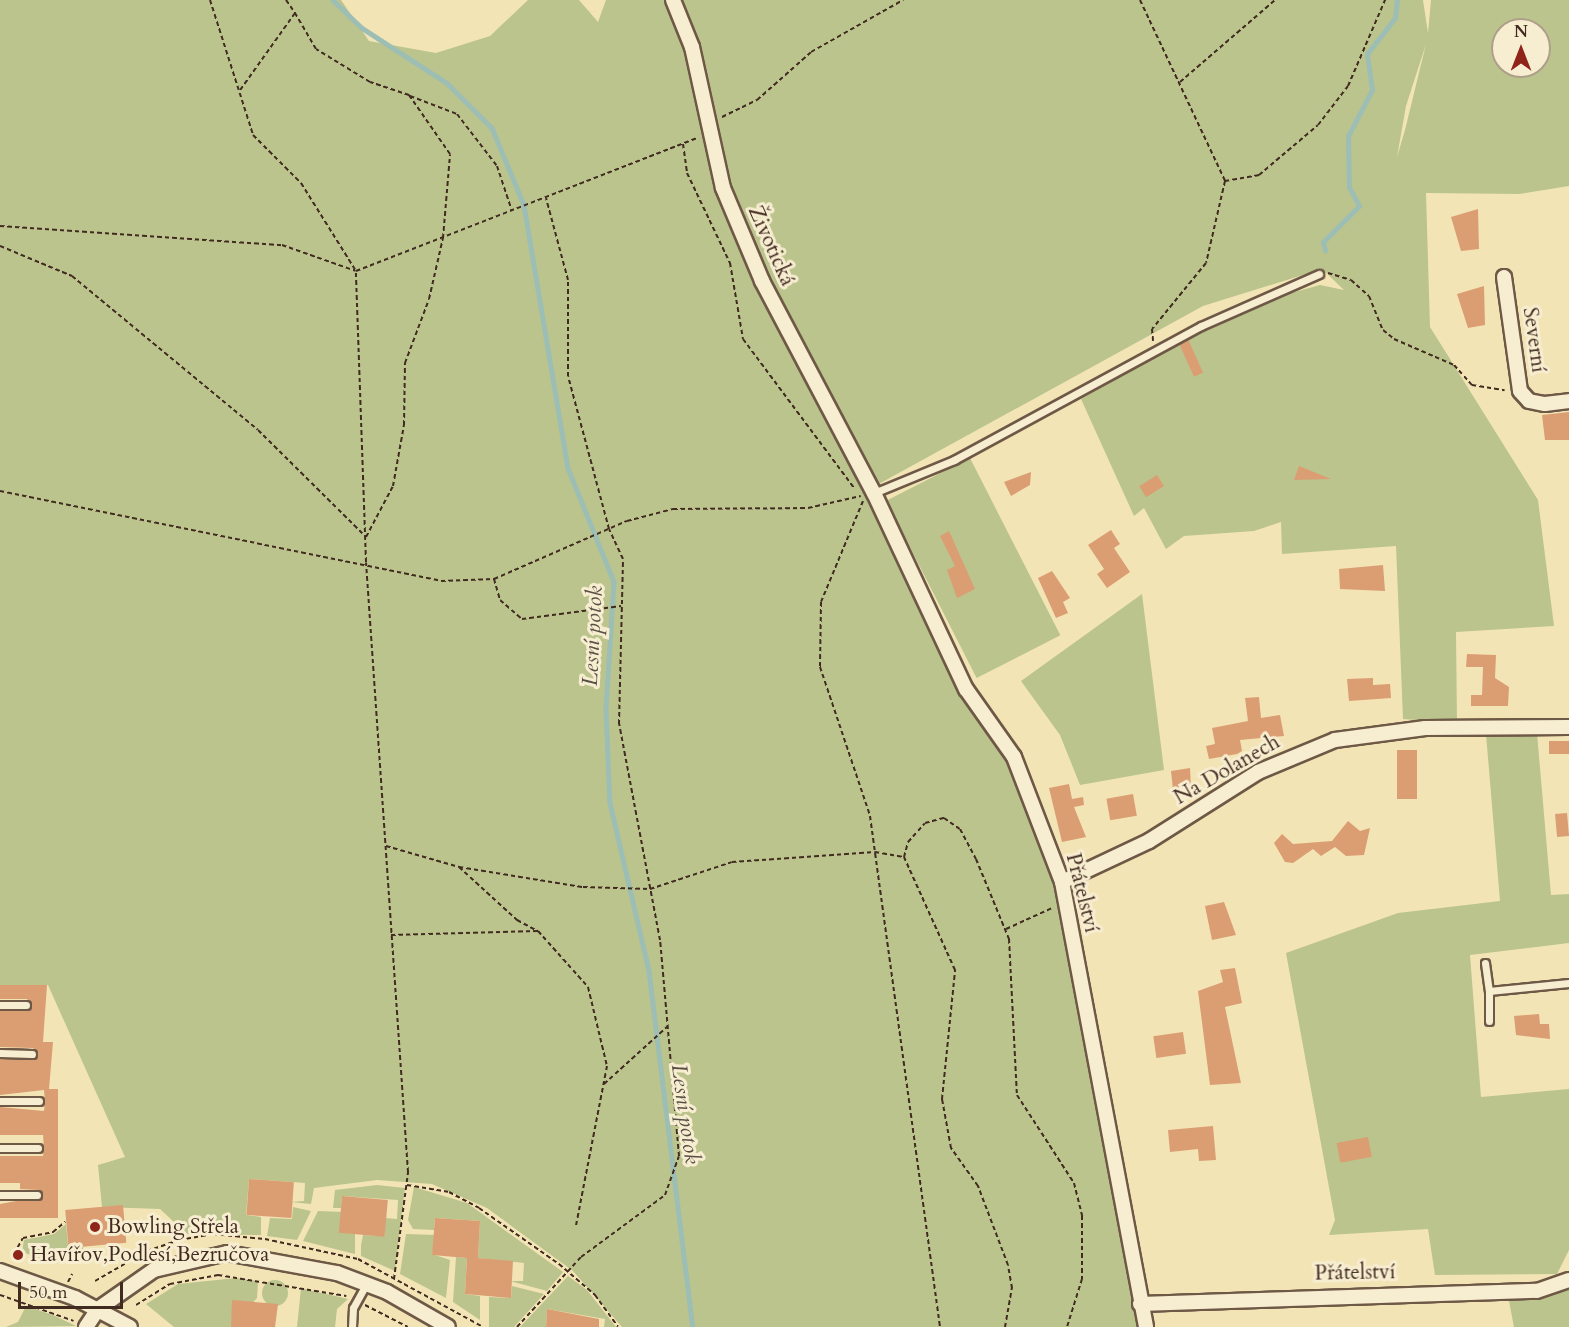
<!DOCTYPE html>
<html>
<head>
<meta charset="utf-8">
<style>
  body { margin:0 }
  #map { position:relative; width:1569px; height:1327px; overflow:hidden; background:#f3e4b6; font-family:Cardo,serif }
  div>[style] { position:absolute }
  .green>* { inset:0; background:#bbc48d; transform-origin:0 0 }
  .round { border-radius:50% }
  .stream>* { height:4.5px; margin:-2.25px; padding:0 2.25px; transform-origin:2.25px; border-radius:2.25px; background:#9dbeb4 }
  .building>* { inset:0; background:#da9e72; transform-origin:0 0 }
  .path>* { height:2px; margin-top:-1px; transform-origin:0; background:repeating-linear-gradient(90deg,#412a20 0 4.5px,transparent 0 7.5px) }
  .roads { filter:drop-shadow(2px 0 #6e5846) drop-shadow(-2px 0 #6e5846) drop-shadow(0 2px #6e5846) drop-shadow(0 -2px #6e5846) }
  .lane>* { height:7px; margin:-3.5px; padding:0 3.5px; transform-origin:3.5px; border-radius:3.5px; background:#f7edd0 }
  .street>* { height:14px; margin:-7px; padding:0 7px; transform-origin:7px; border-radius:7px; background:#f7edd0 }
  .dots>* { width:16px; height:16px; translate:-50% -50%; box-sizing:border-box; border:3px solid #f7edd0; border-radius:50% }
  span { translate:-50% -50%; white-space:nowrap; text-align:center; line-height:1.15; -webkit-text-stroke:6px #f7edd0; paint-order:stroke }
  .street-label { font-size:21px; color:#412a20 }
  .poi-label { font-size:21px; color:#412a20 }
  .left { translate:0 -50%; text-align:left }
  .water-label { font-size:22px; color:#584f45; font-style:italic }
  .north { position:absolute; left:1491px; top:18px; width:60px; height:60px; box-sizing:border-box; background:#f7edd0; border:2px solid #ae9f8a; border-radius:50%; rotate:0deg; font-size:16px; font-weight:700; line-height:24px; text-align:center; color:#412a20 }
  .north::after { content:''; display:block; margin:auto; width:21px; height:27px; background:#8f2418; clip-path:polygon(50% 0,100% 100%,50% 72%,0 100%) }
  .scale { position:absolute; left:18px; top:1282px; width:105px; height:27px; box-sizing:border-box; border:3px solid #412a20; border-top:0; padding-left:8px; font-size:18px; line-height:21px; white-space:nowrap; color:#412a20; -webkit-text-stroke:4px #f7edd0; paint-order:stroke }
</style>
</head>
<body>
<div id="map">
  <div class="green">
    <i style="clip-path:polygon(evenodd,0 0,341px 0,369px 41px,436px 53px,490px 36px,528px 0,579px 0,598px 22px,606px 0,1423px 0,1428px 33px,1431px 0,1569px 0,1569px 186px,1519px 194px,1426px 193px,1430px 327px,1538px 500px,1554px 626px,1456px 632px,1457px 723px,1403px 719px,1396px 546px,1282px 554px,1281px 522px,1254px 531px,1184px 536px,1166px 549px,1144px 508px,1134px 516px,1081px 399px,1202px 331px,1291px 293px,1320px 285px,1344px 290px,1322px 269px,1203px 306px,866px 491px,963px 697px,994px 729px,1059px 891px,1149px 1327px,622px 1327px,573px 1271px,487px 1208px,432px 1184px,377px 1180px,314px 1188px,311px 1204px,291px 1202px,304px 1201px,305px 1183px,249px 1179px,246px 1215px,261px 1217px,261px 1235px,187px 1234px,160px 1209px,102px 1207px,98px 1165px,125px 1157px,48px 985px,0 985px,0 0,1503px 30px,1539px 30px,1539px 66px,1503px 66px,1503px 30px,0 0,1426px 44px,1405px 130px,1397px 157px,1406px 106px,1426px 44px)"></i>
    <i style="left:970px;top:458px;width:199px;height:94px;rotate:63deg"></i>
    <i style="clip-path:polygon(1142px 594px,1164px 770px,1080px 785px,1060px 735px,1021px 681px)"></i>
    <i style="clip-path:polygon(1537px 733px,1551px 895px,1569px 894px,1569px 943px,1470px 955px,1481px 1097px,1569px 1089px,1569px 1250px,1557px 1274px,1435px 1275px,1428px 1229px,1329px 1235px,1335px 1220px,1286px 953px,1398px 913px,1500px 901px,1486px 734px)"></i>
    <i style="clip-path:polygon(377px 1185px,405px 1188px,395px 1271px,361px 1256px,361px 1245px,363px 1235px,385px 1236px,385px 1218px,397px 1219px,398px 1200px,342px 1196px,341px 1208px,333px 1208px,335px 1190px)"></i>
    <i style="clip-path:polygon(414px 1187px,467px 1203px,563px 1272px,547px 1291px,510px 1281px,523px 1281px,524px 1263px,478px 1258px,480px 1221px,435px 1218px,434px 1230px,413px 1229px,408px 1220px)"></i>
    <i style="clip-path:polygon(293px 1207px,311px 1211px,297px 1240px,267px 1236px,270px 1218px,292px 1219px)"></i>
    <i style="clip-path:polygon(318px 1211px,343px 1212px,339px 1232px,355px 1234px,355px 1254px,303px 1241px)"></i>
    <i style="clip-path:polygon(66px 1224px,68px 1245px,84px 1243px,83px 1249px,49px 1261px,22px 1252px,24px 1240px,54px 1234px)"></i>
    <i style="clip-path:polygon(406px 1234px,436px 1235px,432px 1254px,450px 1260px,446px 1298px,400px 1274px)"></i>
    <i style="clip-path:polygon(456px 1257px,467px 1258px,465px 1294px,480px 1296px,480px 1320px,453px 1302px)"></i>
    <i style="clip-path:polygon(568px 1276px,587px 1290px,616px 1327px,604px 1327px,605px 1319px,547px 1309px,546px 1327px,520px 1327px)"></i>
    <i style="clip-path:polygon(236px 1278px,258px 1281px,257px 1298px,231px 1327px,174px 1327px,146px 1304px,178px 1284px)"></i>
    <i class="round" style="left:262px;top:1280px;width:26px;height:26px"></i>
    <i style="clip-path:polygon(512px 1286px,544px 1294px,514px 1327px,489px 1327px,489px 1297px,511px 1298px)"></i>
    <i style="clip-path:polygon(301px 1288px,348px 1299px,337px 1309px,335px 1327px,297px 1327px)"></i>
    <i style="clip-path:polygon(1569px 1290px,1569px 1327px,1514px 1327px,1508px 1296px,1538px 1298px)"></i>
    <i style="clip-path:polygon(26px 1306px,53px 1315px,76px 1326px,6px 1327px,18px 1322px)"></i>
  </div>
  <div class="stream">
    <i style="left:333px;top:0;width:40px;rotate:44deg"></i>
    <i style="left:362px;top:28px;width:101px;rotate:32.9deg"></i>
    <i style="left:447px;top:83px;width:64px;rotate:45deg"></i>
    <i style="left:492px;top:128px;width:83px;rotate:67.4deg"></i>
    <i style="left:524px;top:205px;width:267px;rotate:80.5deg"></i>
    <i style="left:568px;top:468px;width:123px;rotate:68deg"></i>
    <i style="left:614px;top:582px;width:127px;rotate:93.6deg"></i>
    <i style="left:606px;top:709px;width:94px;rotate:87.6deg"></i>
    <i style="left:610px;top:803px;width:172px;rotate:76.9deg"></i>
    <i style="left:649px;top:971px;width:359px;rotate:83deg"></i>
    <i style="left:1325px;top:251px;width:9px;rotate:-103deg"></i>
    <i style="left:1323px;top:242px;width:51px;rotate:-45deg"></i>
    <i style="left:1359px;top:206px;width:21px;rotate:-118deg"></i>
    <i style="left:1349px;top:187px;width:51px;rotate:-91.1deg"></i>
    <i style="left:1348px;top:136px;width:52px;rotate:-62.4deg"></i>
    <i style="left:1372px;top:90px;width:36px;rotate:-98deg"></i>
    <i style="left:1367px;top:54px;width:46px;rotate:-52.1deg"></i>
    <i style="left:1395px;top:18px;width:18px;rotate:-84deg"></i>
  </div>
  <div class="building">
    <i style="clip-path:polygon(1478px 209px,1479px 249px,1461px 251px,1451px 217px)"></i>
    <i style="clip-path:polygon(1484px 286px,1485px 325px,1468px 328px,1457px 294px)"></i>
    <i style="left:1188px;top:339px;width:37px;height:10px;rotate:66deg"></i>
    <i style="clip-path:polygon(1569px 412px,1569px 440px,1545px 440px,1542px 415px)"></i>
    <i style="clip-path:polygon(1299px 466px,1331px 479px,1294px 480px)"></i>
    <i style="clip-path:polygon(1031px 472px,1030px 485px,1011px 496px,1004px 482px)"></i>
    <i style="left:1157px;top:475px;width:13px;height:21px;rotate:58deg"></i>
    <i style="clip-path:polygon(1111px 530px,1120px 544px,1114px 548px,1130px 572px,1107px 588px,1097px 574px,1104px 569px,1088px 545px)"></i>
    <i style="clip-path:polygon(949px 531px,975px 589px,957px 598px,947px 570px,955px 566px,940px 536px)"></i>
    <i style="clip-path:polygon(1383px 565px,1385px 591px,1340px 589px,1339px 569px)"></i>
    <i style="clip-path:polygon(1052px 571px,1070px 598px,1063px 602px,1068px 613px,1056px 618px,1038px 578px)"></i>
    <i style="clip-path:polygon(1467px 654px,1496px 655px,1495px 678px,1509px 687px,1508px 706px,1471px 706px,1471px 695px,1482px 695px,1483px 667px,1466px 667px)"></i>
    <i style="clip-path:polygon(1373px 678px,1373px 685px,1390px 684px,1391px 698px,1349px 701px,1347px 679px)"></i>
    <i style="clip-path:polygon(1259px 697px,1261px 718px,1280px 715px,1284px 736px,1240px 740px,1242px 751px,1237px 754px,1209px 759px,1206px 746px,1215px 744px,1212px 728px,1248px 721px,1245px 698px)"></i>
    <i style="left:1569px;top:741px;width:13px;height:20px;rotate:90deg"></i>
    <i style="left:1417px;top:750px;width:49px;height:20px;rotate:90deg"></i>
    <i style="clip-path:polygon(1190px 768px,1191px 789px,1173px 790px,1171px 771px)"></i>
    <i style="clip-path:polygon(1069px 784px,1072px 799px,1083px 797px,1084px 805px,1074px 807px,1086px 837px,1062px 842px,1049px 788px)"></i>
    <i style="left:1133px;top:794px;width:22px;height:27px;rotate:80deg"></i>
    <i style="left:1567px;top:813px;width:23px;height:12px;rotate:85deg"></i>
    <i style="clip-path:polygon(1348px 821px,1360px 831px,1370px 828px,1364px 855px,1346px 856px,1335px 847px,1321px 856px,1313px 849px,1293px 863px,1285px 862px,1274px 843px,1282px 834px,1293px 844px,1332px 841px)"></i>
    <i style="clip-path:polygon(1224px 902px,1236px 935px,1212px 940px,1205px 906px)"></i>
    <i style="clip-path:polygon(1235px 968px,1242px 1003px,1225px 1007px,1241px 1083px,1210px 1085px,1198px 991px,1223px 982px,1220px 970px)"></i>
    <i style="clip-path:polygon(0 985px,47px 985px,43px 1042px,53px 1042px,49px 1089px,58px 1089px,58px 1218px,0 1218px,0 1204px,43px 1196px,39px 1190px,20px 1189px,20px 1183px,0 1183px,0 1156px,43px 1156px,44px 1149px,43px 1135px,0 1135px,0 1107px,44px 1111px,45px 1102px,44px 1090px,0 1095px,0 1059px,32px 1060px,38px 1054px,33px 1048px,0 1047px,0 1011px,32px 1006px,27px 999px,0 999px)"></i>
    <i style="clip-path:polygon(1539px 1014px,1540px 1024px,1549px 1024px,1550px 1039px,1516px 1035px,1514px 1016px)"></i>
    <i style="left:1183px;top:1032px;width:22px;height:30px;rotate:82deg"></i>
    <i style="clip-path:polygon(1213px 1126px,1216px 1160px,1199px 1161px,1198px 1149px,1170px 1152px,1168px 1130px)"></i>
    <i style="left:1368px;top:1137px;width:20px;height:32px;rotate:79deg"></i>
    <i style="left:249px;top:1179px;width:45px;height:36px;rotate:4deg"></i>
    <i style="left:342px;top:1196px;width:46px;height:37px;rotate:5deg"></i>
    <i style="left:123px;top:1205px;width:38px;height:58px;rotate:85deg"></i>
    <i style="clip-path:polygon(435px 1218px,480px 1221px,478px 1258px,513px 1261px,511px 1298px,465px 1294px,467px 1258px,432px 1255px)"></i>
    <i style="clip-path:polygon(232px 1300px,278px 1304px,275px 1327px,231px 1327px)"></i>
    <i style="clip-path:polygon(547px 1309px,599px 1319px,599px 1327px,546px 1327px)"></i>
  </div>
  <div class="path">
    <i style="left:210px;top:0;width:142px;rotate:72.3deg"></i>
    <i style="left:253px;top:135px;width:68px;rotate:45deg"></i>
    <i style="left:301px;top:183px;width:104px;rotate:58deg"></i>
    <i style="left:286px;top:0;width:16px;rotate:55deg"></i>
    <i style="left:1140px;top:0;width:200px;rotate:64.8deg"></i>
    <i style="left:1225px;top:181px;width:84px;rotate:103deg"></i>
    <i style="left:1206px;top:263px;width:85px;rotate:129.3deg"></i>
    <i style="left:1152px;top:329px;width:12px;rotate:85deg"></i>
    <i style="left:1180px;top:82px;width:125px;rotate:-40.8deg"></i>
    <i style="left:410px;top:96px;width:50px;rotate:21deg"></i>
    <i style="left:457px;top:114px;width:66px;rotate:52.4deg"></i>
    <i style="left:497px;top:166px;width:47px;rotate:71.6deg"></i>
    <i style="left:722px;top:117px;width:39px;rotate:-26deg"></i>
    <i style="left:757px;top:100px;width:72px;rotate:-41.6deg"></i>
    <i style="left:811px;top:52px;width:106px;rotate:-29.5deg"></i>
    <i style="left:683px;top:144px;width:29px;rotate:82deg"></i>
    <i style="left:687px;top:173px;width:100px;rotate:64.5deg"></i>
    <i style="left:730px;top:263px;width:77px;rotate:80.3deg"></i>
    <i style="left:743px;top:339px;width:187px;rotate:53.3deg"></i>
    <i style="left:1225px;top:181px;width:35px;rotate:-10deg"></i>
    <i style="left:1259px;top:175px;width:77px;rotate:-40.3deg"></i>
    <i style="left:1318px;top:125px;width:49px;rotate:-52.4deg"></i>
    <i style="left:1348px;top:86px;width:94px;rotate:-66.7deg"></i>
    <i style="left:0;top:226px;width:283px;rotate:3.9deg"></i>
    <i style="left:282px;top:245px;width:78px;rotate:19.4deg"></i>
    <i style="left:0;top:246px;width:78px;rotate:22.6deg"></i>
    <i style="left:72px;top:276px;width:241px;rotate:39.6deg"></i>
    <i style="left:258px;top:430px;width:152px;rotate:44.7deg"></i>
    <i style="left:366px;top:537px;width:58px;rotate:-62.1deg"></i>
    <i style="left:393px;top:486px;width:62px;rotate:-79.8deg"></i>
    <i style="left:404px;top:425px;width:62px;rotate:-89.1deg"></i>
    <i style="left:405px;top:363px;width:68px;rotate:-69.4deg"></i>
    <i style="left:429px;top:299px;width:63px;rotate:-77.1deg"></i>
    <i style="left:443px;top:238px;width:84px;rotate:-85.2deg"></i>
    <i style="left:450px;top:154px;width:72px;rotate:-124.8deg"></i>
    <i style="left:409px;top:95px;width:41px;rotate:-161.6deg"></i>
    <i style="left:370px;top:82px;width:63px;rotate:-148.6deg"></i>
    <i style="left:316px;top:49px;width:42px;rotate:-120.3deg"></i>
    <i style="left:295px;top:13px;width:95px;rotate:125.5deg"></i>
    <i style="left:1328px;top:273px;width:24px;rotate:17deg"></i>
    <i style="left:1351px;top:280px;width:24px;rotate:42deg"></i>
    <i style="left:1369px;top:296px;width:37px;rotate:68deg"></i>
    <i style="left:1383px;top:330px;width:14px;rotate:39deg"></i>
    <i style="left:1394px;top:339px;width:65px;rotate:23.4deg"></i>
    <i style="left:1454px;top:365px;width:27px;rotate:48deg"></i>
    <i style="left:1472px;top:385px;width:33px;rotate:9deg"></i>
    <i style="left:0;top:491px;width:450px;rotate:11.5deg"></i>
    <i style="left:441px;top:581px;width:53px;rotate:-2.2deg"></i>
    <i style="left:494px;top:579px;width:145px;rotate:-23.6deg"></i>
    <i style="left:627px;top:521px;width:48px;rotate:-14.6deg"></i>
    <i style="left:673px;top:509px;width:135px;rotate:-0.4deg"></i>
    <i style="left:808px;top:508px;width:54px;rotate:-12.8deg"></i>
    <i style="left:863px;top:501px;width:109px;rotate:112.6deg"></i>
    <i style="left:821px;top:602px;width:65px;rotate:90.9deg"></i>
    <i style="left:820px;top:667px;width:157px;rotate:71.4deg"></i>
    <i style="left:870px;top:816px;width:516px;rotate:82.2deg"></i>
    <i style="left:494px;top:579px;width:22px;rotate:74deg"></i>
    <i style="left:500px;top:600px;width:29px;rotate:41deg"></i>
    <i style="left:522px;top:619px;width:100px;rotate:-7.5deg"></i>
    <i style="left:386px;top:846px;width:76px;rotate:16deg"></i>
    <i style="left:459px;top:867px;width:79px;rotate:42.4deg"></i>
    <i style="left:517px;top:920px;width:24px;rotate:28deg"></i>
    <i style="left:538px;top:931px;width:75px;rotate:48.2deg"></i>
    <i style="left:588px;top:987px;width:81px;rotate:76.5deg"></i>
    <i style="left:607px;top:1066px;width:163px;rotate:101deg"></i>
    <i style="left:459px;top:867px;width:126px;rotate:9.2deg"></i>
    <i style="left:583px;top:887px;width:67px;rotate:1.7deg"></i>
    <i style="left:650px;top:889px;width:86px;rotate:-18.2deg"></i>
    <i style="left:732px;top:862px;width:143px;rotate:-4deg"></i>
    <i style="left:875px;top:852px;width:29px;rotate:10deg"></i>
    <i style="left:1006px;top:929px;width:51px;rotate:-24.5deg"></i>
    <i style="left:391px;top:935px;width:147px;rotate:-1.6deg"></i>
    <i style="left:604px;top:1084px;width:86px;rotate:-42.2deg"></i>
    <i style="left:407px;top:1185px;width:43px;rotate:9.5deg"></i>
    <i style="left:449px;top:1192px;width:34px;rotate:28deg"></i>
    <i style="left:479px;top:1208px;width:98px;rotate:35deg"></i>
    <i style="left:559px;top:1264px;width:48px;rotate:40.7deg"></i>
    <i style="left:595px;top:1295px;width:39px;rotate:54deg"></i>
    <i style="left:14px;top:1254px;width:18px;rotate:-61deg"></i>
    <i style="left:23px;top:1238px;width:31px;rotate:-11deg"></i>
    <i style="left:53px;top:1232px;width:16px;rotate:-40deg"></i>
    <i style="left:394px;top:1279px;width:108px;rotate:-82.5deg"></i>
    <i style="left:408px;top:1172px;width:611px;rotate:-93.94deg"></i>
    <i style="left:366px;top:562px;width:291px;rotate:-92deg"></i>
    <i style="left:356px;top:271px;width:366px;rotate:-21.3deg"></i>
    <i style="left:95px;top:1281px;width:60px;rotate:-30deg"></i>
    <i style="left:147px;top:1251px;width:34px;rotate:-19deg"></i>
    <i style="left:179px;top:1240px;width:35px;rotate:-10deg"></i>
    <i style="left:213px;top:1234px;width:52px;rotate:5.5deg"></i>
    <i style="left:265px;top:1239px;width:95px;rotate:12.1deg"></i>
    <i style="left:358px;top:1259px;width:142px;rotate:28.5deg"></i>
    <i style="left:68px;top:1282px;width:9px;rotate:-63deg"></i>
    <i style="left:0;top:1295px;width:78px;rotate:19.4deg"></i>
    <i style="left:136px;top:1305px;width:40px;rotate:-32deg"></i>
    <i style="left:170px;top:1284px;width:49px;rotate:-10.6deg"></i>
    <i style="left:218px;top:1275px;width:130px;rotate:9.3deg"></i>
    <i style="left:365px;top:1305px;width:48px;rotate:27.1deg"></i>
    <i style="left:517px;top:1327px;width:95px;rotate:-47.6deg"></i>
    <i style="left:581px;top:1257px;width:104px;rotate:-36.4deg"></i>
    <i style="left:665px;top:1195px;width:41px;rotate:-70.3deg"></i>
    <i style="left:679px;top:1156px;width:217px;rotate:-95deg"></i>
    <i style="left:660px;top:940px;width:220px;rotate:-100.7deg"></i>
    <i style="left:619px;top:724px;width:165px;rotate:-88.6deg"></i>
    <i style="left:623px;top:559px;width:33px;rotate:-115deg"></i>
    <i style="left:609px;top:529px;width:158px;rotate:-105deg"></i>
    <i style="left:568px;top:376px;width:96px;rotate:-90deg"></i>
    <i style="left:568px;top:280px;width:85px;rotate:-105deg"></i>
    <i style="left:1005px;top:1327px;width:40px;rotate:-80deg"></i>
    <i style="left:1012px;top:1288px;width:23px;rotate:-100deg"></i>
    <i style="left:1008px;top:1265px;width:85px;rotate:-110.8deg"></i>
    <i style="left:978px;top:1186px;width:47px;rotate:-125.4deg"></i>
    <i style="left:951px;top:1148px;width:50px;rotate:-100.4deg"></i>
    <i style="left:942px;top:1099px;width:130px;rotate:-84.2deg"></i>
    <i style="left:955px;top:970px;width:124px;rotate:-114.3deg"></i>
    <i style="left:904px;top:857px;width:16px;rotate:-75deg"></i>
    <i style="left:908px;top:842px;width:25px;rotate:-48deg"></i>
    <i style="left:925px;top:823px;width:20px;rotate:-15deg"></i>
    <i style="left:944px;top:818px;width:19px;rotate:35deg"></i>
    <i style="left:960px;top:829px;width:34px;rotate:62deg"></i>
    <i style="left:976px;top:859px;width:87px;rotate:67.6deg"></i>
    <i style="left:1009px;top:939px;width:156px;rotate:87.1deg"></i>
    <i style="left:1017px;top:1095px;width:105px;rotate:57.1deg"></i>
    <i style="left:1074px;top:1183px;width:34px;rotate:76deg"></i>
    <i style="left:1082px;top:1216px;width:63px;rotate:90deg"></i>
    <i style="left:1082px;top:1279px;width:50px;rotate:107.4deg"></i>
  </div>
  <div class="roads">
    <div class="lane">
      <i style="left:874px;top:493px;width:87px;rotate:-22.4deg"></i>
      <i style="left:954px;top:460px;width:281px;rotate:-28.5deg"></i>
      <i style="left:1201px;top:326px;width:129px;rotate:-23.8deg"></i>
      <i style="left:1485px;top:963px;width:28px;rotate:82deg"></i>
      <i style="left:1489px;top:991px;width:80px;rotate:-5.7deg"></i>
      <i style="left:0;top:1005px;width:26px"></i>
      <i style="left:1489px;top:1021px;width:30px;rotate:-90deg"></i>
      <i style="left:0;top:1053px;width:32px;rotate:2deg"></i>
      <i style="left:0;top:1101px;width:39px"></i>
      <i style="left:0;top:1148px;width:38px"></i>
      <i style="left:0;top:1195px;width:37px"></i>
      <i style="left:352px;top:1327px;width:19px;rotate:-87deg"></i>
      <i style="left:353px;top:1308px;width:29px;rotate:-61deg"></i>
    </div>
    <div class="street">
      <i style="left:673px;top:0;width:51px;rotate:68deg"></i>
      <i style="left:692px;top:47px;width:144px;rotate:77.6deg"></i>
      <i style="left:723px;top:188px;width:101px;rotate:67.2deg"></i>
      <i style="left:762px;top:281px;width:240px;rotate:62.2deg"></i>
      <i style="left:874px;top:493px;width:217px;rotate:64.9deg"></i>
      <i style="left:966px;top:689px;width:83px;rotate:54.8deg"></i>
      <i style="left:1014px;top:757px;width:134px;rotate:69deg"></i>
      <i style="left:1062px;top:882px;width:453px;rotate:79.3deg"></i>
      <i style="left:1504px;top:277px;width:115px;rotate:82deg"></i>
      <i style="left:1520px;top:391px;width:13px;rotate:48deg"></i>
      <i style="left:1529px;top:401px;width:16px;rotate:11deg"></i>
      <i style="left:1545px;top:404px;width:24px;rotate:-7deg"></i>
      <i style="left:1062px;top:882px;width:96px;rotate:-25.2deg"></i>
      <i style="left:1149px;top:841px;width:129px;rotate:-32.3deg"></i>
      <i style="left:1258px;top:772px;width:83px;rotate:-22.6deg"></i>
      <i style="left:1335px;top:740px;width:91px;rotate:-7.6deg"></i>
      <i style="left:1425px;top:728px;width:144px;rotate:-0.4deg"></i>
      <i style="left:0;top:1271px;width:80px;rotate:19.8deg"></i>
      <i style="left:75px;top:1298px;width:62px;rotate:27.8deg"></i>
      <i style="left:1140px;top:1304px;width:397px;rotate:-1.9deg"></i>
      <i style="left:1537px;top:1291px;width:34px;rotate:-19deg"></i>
      <i style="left:86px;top:1327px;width:22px;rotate:-56deg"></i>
      <i style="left:98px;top:1309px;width:68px;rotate:-34.9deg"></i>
      <i style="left:154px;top:1270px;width:75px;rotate:-13.1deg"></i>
      <i style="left:227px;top:1253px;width:112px;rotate:10.3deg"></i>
      <i style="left:337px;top:1273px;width:53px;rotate:20.8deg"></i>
      <i style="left:387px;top:1292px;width:70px;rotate:29.8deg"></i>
    </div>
  </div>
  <div class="dots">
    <i style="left:95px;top:1227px;background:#8f2418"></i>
    <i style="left:18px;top:1255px;background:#8f2418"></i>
  </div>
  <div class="street-label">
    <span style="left:771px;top:246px;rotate:66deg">Životická</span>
    <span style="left:1534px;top:340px;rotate:82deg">Severní</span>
    <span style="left:1227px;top:770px;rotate:-30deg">Na Dolanech</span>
    <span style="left:1082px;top:893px;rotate:76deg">Přátelství</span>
    <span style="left:1355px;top:1273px;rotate:-1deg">Přátelství</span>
  </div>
  <div class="poi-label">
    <span class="left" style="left:107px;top:1227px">Bowling Střela</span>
    <span class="left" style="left:30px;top:1255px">Havířov,Podlesí,Bezručova</span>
  </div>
  <div class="water-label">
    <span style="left:593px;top:636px;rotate:-87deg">Lesní potok</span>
    <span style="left:685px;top:1114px;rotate:82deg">Lesní potok</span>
  </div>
  <div class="north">N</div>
  <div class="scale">50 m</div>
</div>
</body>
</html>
